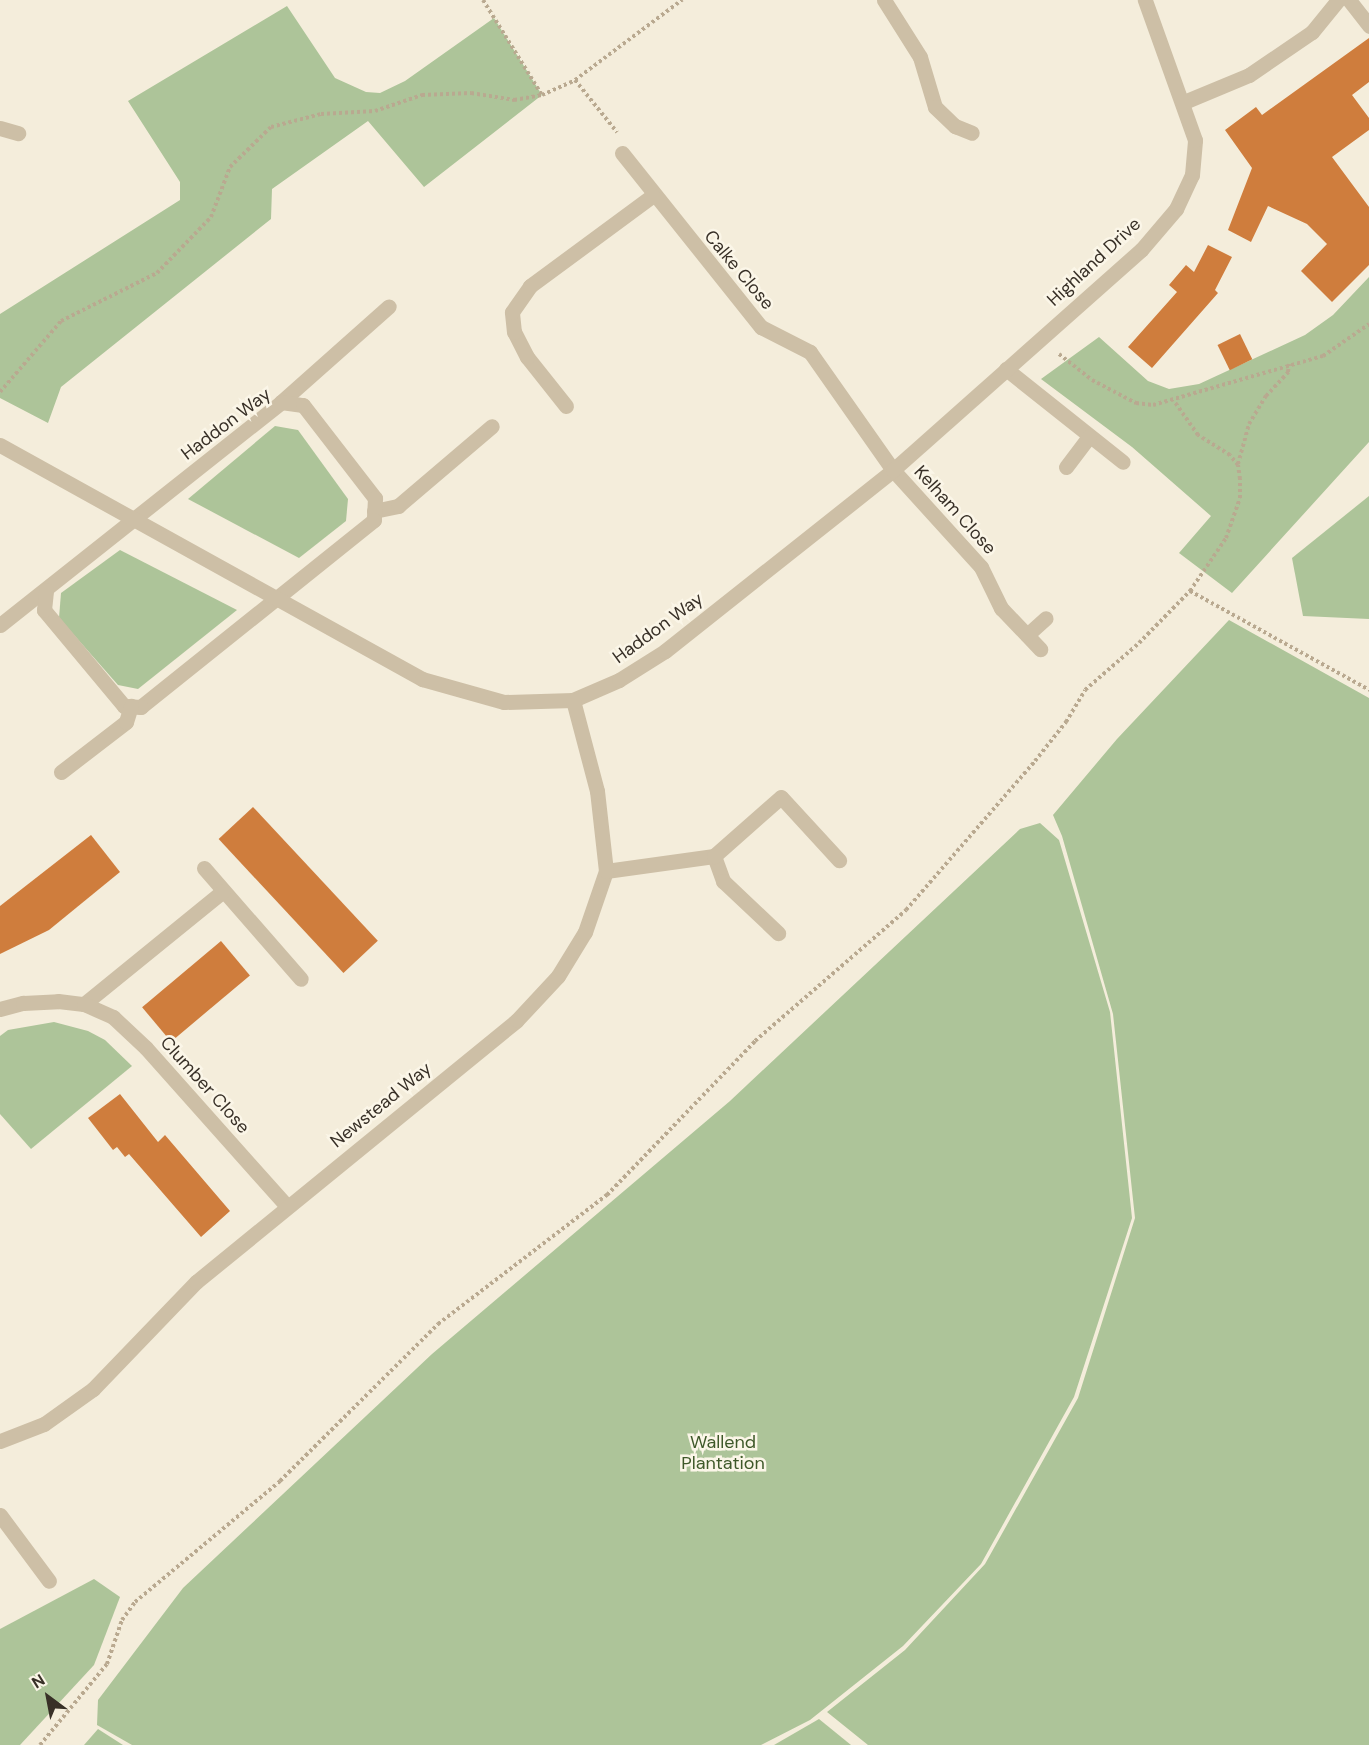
<!DOCTYPE html>
<html>
<head>
<meta charset="utf-8">
<style>
  body { margin:0 }
  #map { position:relative; width:1369px; height:1745px; overflow:hidden; background:#f4eddb; font-family:"DM Sans",sans-serif }
  div>[style] { position:absolute }
  .green>* { inset:0; background:#adc499 }
  .building>* { inset:0; background:#cf7d3d; transform-origin:0 0 }
  .path>* { height:4px; margin-top:-2px; transform-origin:0; background:repeating-linear-gradient(90deg,#b9a990 0 3px,transparent 0 6px) }
  .lane>* { height:15px; margin:-7.5px; padding:0 7.5px; transform-origin:7.5px; border-radius:7.5px; background:#cdbfa6 }
  .street>* { height:15px; margin:-7.5px; padding:0 7.5px; transform-origin:7.5px; border-radius:7.5px; background:#cdbfa6 }
  span { translate:-50% -50%; white-space:nowrap; text-align:center; line-height:1.15; -webkit-text-stroke:5px #fbf6e8; paint-order:stroke }
  .street-label { font-size:18px; color:#383027 }
  .park-label { font-size:18px; color:#3e5829 }
  .north { position:absolute; left:18px; top:1667px; width:60px; height:60px; -webkit-text-stroke:4px #fbf6e8; paint-order:stroke; rotate:328deg; font-size:16px; font-weight:700; line-height:24px; text-align:center; color:#383027 }
  .north::after { content:''; display:block; margin:auto; width:21px; height:27px; background:#383027; clip-path:polygon(50% 0,100% 100%,50% 72%,0 100%) }
</style>
</head>
<body>
<div id="map">
  <div class="green">
    <i style="clip-path:polygon(287px 6px,335px 78px,366px 92px,380px 93px,405px 81px,494px 18px,542px 95px,424px 187px,368px 121px,272px 189px,271px 219px,61px 387px,48px 423px,0 398px,0 314px,180px 200px,180px 182px,128px 101px)"></i>
    <i style="clip-path:polygon(1369px 277px,1369px 442px,1232px 593px,1179px 553px,1211px 516px,1132px 447px,1041px 379px,1099px 337px,1148px 381px,1169px 389px,1199px 384px,1305px 335px,1333px 315px)"></i>
    <i style="clip-path:polygon(275px 426px,298px 430px,348px 499px,346px 521px,299px 558px,188px 499px)"></i>
    <i style="clip-path:polygon(1369px 496px,1369px 619px,1303px 616px,1292px 558px)"></i>
    <i style="clip-path:polygon(120px 550px,237px 610px,138px 689px,118px 685px,59px 618px,61px 593px)"></i>
    <i style="clip-path:polygon(1229px 620px,1369px 698px,1369px 1745px,868px 1745px,827px 1712px,905px 1650px,985px 1564px,1078px 1398px,1135px 1218px,1113px 1014px,1062px 836px,1053px 815px,1117px 739px)"></i>
    <i style="clip-path:polygon(1040px 823px,1059px 840px,1110px 1012px,1132px 1218px,1074px 1397px,981px 1564px,903px 1646px,810px 1720px,761px 1745px,132px 1745px,97px 1725px,98px 1700px,183px 1588px,432px 1354px,730px 1101px,1020px 829px)"></i>
    <i style="clip-path:polygon(54px 1022px,88px 1031px,105px 1040px,132px 1066px,31px 1149px,0 1114px,0 1036px,8px 1030px)"></i>
    <i style="clip-path:polygon(94px 1579px,120px 1597px,94px 1665px,20px 1745px,0 1745px,0 1629px)"></i>
    <i style="clip-path:polygon(819px 1719px,851px 1745px,774px 1745px)"></i>
    <i style="clip-path:polygon(98px 1729px,123px 1745px,84px 1745px)"></i>
  </div>
  <div class="building">
    <i style="clip-path:polygon(1369px 38px,1369px 82px,1352px 95px,1369px 118px,1369px 130px,1332px 157px,1369px 207px,1369px 265px,1332px 302px,1301px 271px,1327px 244px,1307px 224px,1268px 206px,1251px 242px,1228px 230px,1252px 168px,1225px 130px,1256px 107px,1262px 115px)"></i>
    <i style="clip-path:polygon(1208px 245px,1232px 257px,1215px 290px,1218px 293px,1152px 368px,1128px 347px,1177px 292px,1169px 285px,1186px 265px,1194px 272px)"></i>
    <i style="left:1240px;top:334px;width:28px;height:25px;rotate:64deg"></i>
    <i style="left:253px;top:807px;width:183px;height:47px;rotate:47deg"></i>
    <i style="clip-path:polygon(91px 835px,120px 872px,49px 930px,0 954px,0 906px)"></i>
    <i style="left:221px;top:941px;width:45px;height:103px;rotate:50deg"></i>
    <i style="clip-path:polygon(120px 1094px,158px 1142px,165px 1135px,230px 1211px,201px 1237px,129px 1154px,125px 1157px,117px 1147px,113px 1150px,88px 1118px)"></i>
  </div>
  <div class="path">
    <i style="left:483px;top:0;width:112px;rotate:58.2deg"></i>
    <i style="left:542px;top:95px;width:36px;rotate:-24deg"></i>
    <i style="left:575px;top:80px;width:67px;rotate:51.1deg"></i>
    <i style="left:575px;top:80px;width:134px;rotate:-36.8deg"></i>
    <i style="left:1059px;top:354px;width:42px;rotate:38.2deg"></i>
    <i style="left:1092px;top:380px;width:50px;rotate:27.6deg"></i>
    <i style="left:1136px;top:403px;width:17px;rotate:7deg"></i>
    <i style="left:1153px;top:405px;width:177px;rotate:-16.1deg"></i>
    <i style="left:1323px;top:356px;width:56px;rotate:-34.8deg"></i>
    <i style="left:0;top:392px;width:94px;rotate:-49.3deg"></i>
    <i style="left:61px;top:321px;width:107px;rotate:-26.6deg"></i>
    <i style="left:157px;top:273px;width:78px;rotate:-46deg"></i>
    <i style="left:211px;top:217px;width:53px;rotate:-69.2deg"></i>
    <i style="left:230px;top:167px;width:57px;rotate:-44.3deg"></i>
    <i style="left:271px;top:127px;width:52px;rotate:-14.6deg"></i>
    <i style="left:321px;top:114px;width:54px;rotate:-3.2deg"></i>
    <i style="left:375px;top:111px;width:50px;rotate:-18.8deg"></i>
    <i style="left:422px;top:95px;width:49px;rotate:-2.3deg"></i>
    <i style="left:471px;top:93px;width:44px;rotate:9.2deg"></i>
    <i style="left:514px;top:100px;width:28px;rotate:-10deg"></i>
    <i style="left:1238px;top:464px;width:41px;rotate:-74.6deg"></i>
    <i style="left:1249px;top:424px;width:33px;rotate:-59deg"></i>
    <i style="left:1266px;top:396px;width:33px;rotate:-47deg"></i>
    <i style="left:1288px;top:372px;width:8px;rotate:-83deg"></i>
    <i style="left:1190px;top:591px;width:205px;rotate:28.9deg"></i>
    <i style="left:40px;top:1745px;width:105px;rotate:-50.4deg"></i>
    <i style="left:107px;top:1664px;width:46px;rotate:-71.2deg"></i>
    <i style="left:122px;top:1620px;width:22px;rotate:-54deg"></i>
    <i style="left:135px;top:1602px;width:189px;rotate:-39.8deg"></i>
    <i style="left:280px;top:1481px;width:223px;rotate:-44.8deg"></i>
    <i style="left:438px;top:1324px;width:213px;rotate:-37.4deg"></i>
    <i style="left:607px;top:1195px;width:214px;rotate:-46.1deg"></i>
    <i style="left:755px;top:1041px;width:200px;rotate:-40.9deg"></i>
    <i style="left:906px;top:910px;width:197px;rotate:-49.1deg"></i>
    <i style="left:1035px;top:761px;width:50px;rotate:-51.5deg"></i>
    <i style="left:1066px;top:722px;width:37px;rotate:-59deg"></i>
    <i style="left:1085px;top:690px;width:72px;rotate:-41deg"></i>
    <i style="left:1139px;top:643px;width:73px;rotate:-45.6deg"></i>
    <i style="left:1190px;top:591px;width:64px;rotate:-55.8deg"></i>
    <i style="left:1226px;top:538px;width:42px;rotate:-70.7deg"></i>
    <i style="left:1240px;top:498px;width:19px;rotate:-90deg"></i>
    <i style="left:1240px;top:479px;width:14px;rotate:-98deg"></i>
    <i style="left:1238px;top:465px;width:13px;rotate:-129deg"></i>
    <i style="left:1230px;top:455px;width:38px;rotate:-148deg"></i>
    <i style="left:1198px;top:435px;width:42px;rotate:-125.2deg"></i>
  </div>
  <div class="lane">
    <i style="left:884px;top:0;width:67px;rotate:57.7deg"></i>
    <i style="left:920px;top:57px;width:52px;rotate:73.3deg"></i>
    <i style="left:935px;top:107px;width:28px;rotate:44deg"></i>
    <i style="left:955px;top:126px;width:18px;rotate:22deg"></i>
    <i style="left:1349px;top:0;width:33px;rotate:52deg"></i>
    <i style="left:1006px;top:369px;width:149px;rotate:38.5deg"></i>
    <i style="left:281px;top:402px;width:144px;rotate:-41.6deg"></i>
    <i style="left:1066px;top:467px;width:38px;rotate:-53deg"></i>
    <i style="left:374px;top:511px;width:25px;rotate:-12deg"></i>
    <i style="left:398px;top:506px;width:123px;rotate:-40.4deg"></i>
    <i style="left:0;top:625px;width:359px;rotate:-38.4deg"></i>
    <i style="left:281px;top:402px;width:22px;rotate:8deg"></i>
    <i style="left:303px;top:405px;width:118px;rotate:52.3deg"></i>
    <i style="left:375px;top:498px;width:22px;rotate:93deg"></i>
    <i style="left:374px;top:520px;width:299px;rotate:141.3deg"></i>
    <i style="left:141px;top:707px;width:17px;rotate:-177deg"></i>
    <i style="left:124px;top:706px;width:125px;rotate:-129.8deg"></i>
    <i style="left:44px;top:610px;width:20px;rotate:-84deg"></i>
    <i style="left:61px;top:772px;width:82px;rotate:-37.6deg"></i>
    <i style="left:126px;top:722px;width:17px;rotate:-73deg"></i>
    <i style="left:714px;top:856px;width:27px;rotate:70deg"></i>
    <i style="left:723px;top:881px;width:76px;rotate:43.4deg"></i>
    <i style="left:606px;top:871px;width:109px;rotate:-7.9deg"></i>
    <i style="left:714px;top:856px;width:89px;rotate:-41.4deg"></i>
    <i style="left:781px;top:797px;width:86px;rotate:47.4deg"></i>
    <i style="left:0;top:1515px;width:82px;rotate:53.4deg"></i>
  </div>
  <div class="street">
    <i style="left:1184px;top:102px;width:70px;rotate:-22.6deg"></i>
    <i style="left:1249px;top:75px;width:76px;rotate:-34.3deg"></i>
    <i style="left:1312px;top:32px;width:41px;rotate:-50.9deg"></i>
    <i style="left:0;top:128px;width:19px;rotate:16deg"></i>
    <i style="left:622px;top:153px;width:223px;rotate:51.4deg"></i>
    <i style="left:761px;top:327px;width:55px;rotate:27deg"></i>
    <i style="left:810px;top:352px;width:144px;rotate:54.9deg"></i>
    <i style="left:893px;top:470px;width:131px;rotate:47.8deg"></i>
    <i style="left:981px;top:567px;width:46px;rotate:64deg"></i>
    <i style="left:1001px;top:608px;width:57px;rotate:46.4deg"></i>
    <i style="left:566px;top:406px;width:63px;rotate:-128.5deg"></i>
    <i style="left:527px;top:357px;width:28px;rotate:-117deg"></i>
    <i style="left:514px;top:332px;width:20px;rotate:-96deg"></i>
    <i style="left:512px;top:312px;width:32px;rotate:-55deg"></i>
    <i style="left:530px;top:286px;width:152px;rotate:-36.4deg"></i>
    <i style="left:0;top:445px;width:483px;rotate:29deg"></i>
    <i style="left:422px;top:679px;width:85px;rotate:15.7deg"></i>
    <i style="left:504px;top:702px;width:69px;rotate:-1.7deg"></i>
    <i style="left:573px;top:700px;width:50px;rotate:-23.5deg"></i>
    <i style="left:619px;top:680px;width:54px;rotate:-32.2deg"></i>
    <i style="left:665px;top:651px;width:291px;rotate:-38.4deg"></i>
    <i style="left:893px;top:470px;width:332px;rotate:-41.6deg"></i>
    <i style="left:1141px;top:250px;width:54px;rotate:-49.5deg"></i>
    <i style="left:1176px;top:209px;width:38px;rotate:-65deg"></i>
    <i style="left:1192px;top:175px;width:35px;rotate:-85deg"></i>
    <i style="left:1195px;top:140px;width:149px;rotate:-109.7deg"></i>
    <i style="left:1027px;top:635px;width:25px;rotate:-42deg"></i>
    <i style="left:204px;top:868px;width:147px;rotate:48.9deg"></i>
    <i style="left:84px;top:1004px;width:179px;rotate:-39.1deg"></i>
    <i style="left:0;top:1009px;width:24px;rotate:-15deg"></i>
    <i style="left:23px;top:1003px;width:35px;rotate:-3deg"></i>
    <i style="left:58px;top:1001px;width:26px;rotate:7deg"></i>
    <i style="left:84px;top:1004px;width:32px;rotate:24deg"></i>
    <i style="left:113px;top:1017px;width:45px;rotate:43.2deg"></i>
    <i style="left:146px;top:1048px;width:210px;rotate:48.3deg"></i>
    <i style="left:0;top:1441px;width:47px;rotate:-21.1deg"></i>
    <i style="left:44px;top:1424px;width:60px;rotate:-35.5deg"></i>
    <i style="left:93px;top:1389px;width:149px;rotate:-46.1deg"></i>
    <i style="left:196px;top:1282px;width:414px;rotate:-39.2deg"></i>
    <i style="left:517px;top:1020px;width:60px;rotate:-47deg"></i>
    <i style="left:558px;top:976px;width:52px;rotate:-58.5deg"></i>
    <i style="left:585px;top:932px;width:65px;rotate:-71deg"></i>
    <i style="left:606px;top:871px;width:81px;rotate:-96.4deg"></i>
    <i style="left:597px;top:791px;width:94px;rotate:-104.8deg"></i>
  </div>
  <div class="street-label">
    <span style="left:1094px;top:262px;rotate:-43deg">Highland Drive</span>
    <span style="left:739px;top:270px;rotate:50deg">Calke Close</span>
    <span style="left:226px;top:424px;rotate:-37deg">Haddon Way</span>
    <span style="left:955px;top:510px;rotate:48deg">Kelham Close</span>
    <span style="left:658px;top:628px;rotate:-36deg">Haddon Way</span>
    <span style="left:205px;top:1085px;rotate:48deg">Clumber Close</span>
    <span style="left:381px;top:1105px;rotate:-39deg">Newstead Way</span>
  </div>
  <div class="park-label">
    <span style="left:723px;top:1453px">Wallend<br>Plantation</span>
  </div>
  <div class="north">N</div>
</div>
</body>
</html>
